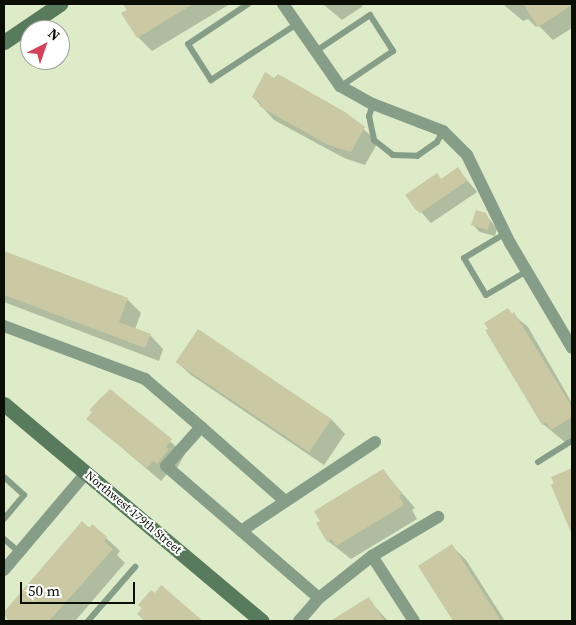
<!DOCTYPE html>
<html>
<head>
<meta charset="utf-8">
<style>
  body { margin:0 }
  #map { position:relative; width:576px; height:625px; overflow:hidden; background:#ddebc8; font-family:"Source Serif 4",serif }
  div>[style] { position:absolute }
  .shadow>* { inset:0; background:#0003 }
  .building>* { inset:0; background:#cbc8a4; transform-origin:0 0 }
  .lane>* { height:6px; margin:-3px; padding:0 3px; transform-origin:3px; border-radius:3px; background:#869e88 }
  .street>* { height:12px; margin:-6px; padding:0 6px; transform-origin:6px; border-radius:6px; background:#869e88 }
  .secondary>* { height:15px; margin:-7.5px; padding:0 7.5px; transform-origin:7.5px; border-radius:7.5px; background:#597b5d }
  span { translate:-50% -50%; white-space:nowrap; text-align:center; line-height:1.15; -webkit-text-stroke:4px #fff; paint-order:stroke }
  .street-label { font-size:12px; color:#0a0e04 }
  .frame { position:absolute; inset:0; border:5px solid #0a0e04; pointer-events:none }
  .north { position:absolute; left:20px; top:20px; width:50px; height:50px; box-sizing:border-box; background:#fff; border:1px solid #9d9f9b; border-radius:50%; rotate:41deg; font-size:14px; font-weight:700; line-height:20px; text-align:center; color:#0a0e04 }
  .north::after { content:''; display:block; margin:auto; width:18px; height:22px; background:#d2425b; clip-path:polygon(50% 0,100% 100%,50% 72%,0 100%) }
  .scale { position:absolute; left:20px; top:582px; width:115px; height:22px; box-sizing:border-box; border:2px solid #0a0e04; border-top:0; padding-left:6px; font-size:15px; line-height:18px; white-space:nowrap; color:#0a0e04; -webkit-text-stroke:4px #fff; paint-order:stroke }
</style>
</head>
<body>
<div id="map">
  <div class="shadow">
    <i style="clip-path:polygon(132px 4px,230px 4px,152px 51px,138px 37px,127px 7px)"></i>
    <i style="clip-path:polygon(323px 4px,362px 4px,363px 6px,342px 20px)"></i>
    <i style="clip-path:polygon(503px 4px,572px 4px,572px 28px,553px 40px,538px 25px,536px 27px,528px 19px,523px 21px)"></i>
    <i style="clip-path:polygon(253px 97px,345px 113px,378px 142px,365px 165px,344px 158px,274px 120px)"></i>
    <i style="clip-path:polygon(458px 169px,477px 192px,431px 223px,421px 212px,437px 175px,442px 180px)"></i>
    <i style="clip-path:polygon(485px 214px,497px 229px,495px 236px,480px 232px,473px 225px)"></i>
    <i style="clip-path:polygon(4px 252px,127px 299px,141px 313px,135px 329px,150px 335px,163px 349px,159px 361px,4px 302px)"></i>
    <i style="clip-path:polygon(508px 310px,528px 327px,572px 403px,572px 439px,566px 443px,543px 424px)"></i>
    <i style="clip-path:polygon(198px 330px,332px 420px,345px 434px,324px 465px,191px 375px,177px 362px)"></i>
    <i style="clip-path:polygon(110px 391px,185px 454px,173px 475px,167px 474px,161px 481px,88px 419px,101px 397px,104px 399px)"></i>
    <i style="clip-path:polygon(572px 470px,572px 533px,553px 485px,556px 484px,553px 478px)"></i>
    <i style="clip-path:polygon(383px 471px,415px 508px,412px 510px,417px 519px,351px 559px,328px 541px)"></i>
    <i style="clip-path:polygon(82px 523px,106px 538px,120px 551px,117px 555px,125px 563px,75px 621px,9px 621px,4px 613px)"></i>
    <i style="clip-path:polygon(452px 546px,466px 560px,505px 621px,455px 621px,420px 567px)"></i>
    <i style="clip-path:polygon(161px 587px,201px 621px,145px 621px,138px 614px)"></i>
    <i style="clip-path:polygon(368px 599px,388px 621px,337px 621px,335px 619px)"></i>
  </div>
  <div class="building">
    <i style="clip-path:polygon(123px 4px,193px 4px,137px 38px,121px 13px,127px 10px)"></i>
    <i style="clip-path:polygon(523px 4px,572px 4px,572px 5px,538px 27px)"></i>
    <i style="clip-path:polygon(265px 72px,274px 78px,278px 74px,345px 112px,365px 127px,351px 152px,328px 145px,259px 106px,261px 103px,252px 97px)"></i>
    <i style="clip-path:polygon(458px 167px,467px 181px,420px 213px,415px 209px,405px 195px,437px 173px,441px 179px)"></i>
    <i style="clip-path:polygon(476px 210px,486px 213px,490px 222px,488px 230px,471px 225px)"></i>
    <i style="clip-path:polygon(4px 251px,128px 298px,119px 322px,151px 334px,145px 348px,4px 295px)"></i>
    <i style="clip-path:polygon(508px 308px,512px 314px,514px 312px,572px 407px,572px 417px,551px 430px,546px 422px,542px 425px,485px 330px,488px 329px,484px 323px)"></i>
    <i style="left:198px;top:329px;width:161px;height:40px;rotate:34deg"></i>
    <i style="clip-path:polygon(110px 389px,172px 439px,166px 447px,169px 449px,157px 464px,153px 461px,147px 468px,86px 419px,92px 412px,89px 410px)"></i>
    <i style="clip-path:polygon(572px 468px,572px 535px,551px 485px,554px 483px,551px 477px)"></i>
    <i style="clip-path:polygon(383px 469px,402px 494px,399px 496px,404px 505px,336px 546px,332px 539px,327px 542px,316px 523px,320px 521px,314px 511px)"></i>
    <i style="clip-path:polygon(82px 521px,89px 528px,92px 524px,107px 537px,104px 541px,113px 549px,49px 621px,8px 621px,4px 612px)"></i>
    <i style="clip-path:polygon(452px 544px,501px 621px,453px 621px,418px 566px)"></i>
    <i style="clip-path:polygon(161px 585px,203px 621px,145px 621px,137px 614px,142px 608px,138px 605px,151px 590px,155px 593px)"></i>
    <i style="clip-path:polygon(369px 597px,384px 621px,330px 621px)"></i>
  </div>
  <div class="lane">
    <i style="left:248px;top:4px;width:72px;rotate:146.3deg"></i>
    <i style="left:188px;top:44px;width:43px;rotate:57.4deg"></i>
    <i style="left:211px;top:80px;width:103px;rotate:-33.1deg"></i>
    <i style="left:316px;top:51px;width:65px;rotate:-33.7deg"></i>
    <i style="left:370px;top:15px;width:43px;rotate:57.4deg"></i>
    <i style="left:393px;top:51px;width:63px;rotate:146.1deg"></i>
    <i style="left:373px;top:104px;width:13px;rotate:108deg"></i>
    <i style="left:369px;top:116px;width:25px;rotate:78deg"></i>
    <i style="left:374px;top:140px;width:24px;rotate:38deg"></i>
    <i style="left:393px;top:155px;width:24px;rotate:2deg"></i>
    <i style="left:417px;top:156px;width:24px;rotate:-35deg"></i>
    <i style="left:437px;top:142px;width:13px;rotate:-61deg"></i>
    <i style="left:506px;top:233px;width:49px;rotate:149.2deg"></i>
    <i style="left:464px;top:258px;width:43px;rotate:59.3deg"></i>
    <i style="left:486px;top:295px;width:48px;rotate:-30.3deg"></i>
    <i style="left:538px;top:462px;width:40px;rotate:-32deg"></i>
    <i style="left:4px;top:477px;width:27px;rotate:42deg"></i>
    <i style="left:24px;top:495px;width:31px;rotate:130deg"></i>
    <i style="left:4px;top:539px;width:20px;rotate:41deg"></i>
    <i style="left:88px;top:621px;width:72px;rotate:-49deg"></i>
  </div>
  <div class="street">
    <i style="left:283px;top:4px;width:100px;rotate:55.2deg"></i>
    <i style="left:340px;top:86px;width:38px;rotate:29deg"></i>
    <i style="left:373px;top:104px;width:75px;rotate:21.1deg"></i>
    <i style="left:443px;top:131px;width:34px;rotate:45deg"></i>
    <i style="left:467px;top:155px;width:98px;rotate:64deg"></i>
    <i style="left:510px;top:243px;width:122px;rotate:59.4deg"></i>
    <i style="left:4px;top:326px;width:151px;rotate:20.6deg"></i>
    <i style="left:145px;top:379px;width:74px;rotate:40.6deg"></i>
    <i style="left:201px;top:427px;width:52px;rotate:131.9deg"></i>
    <i style="left:166px;top:466px;width:202px;rotate:40.8deg"></i>
    <i style="left:201px;top:427px;width:112px;rotate:41.4deg"></i>
    <i style="left:241px;top:531px;width:161px;rotate:-33.6deg"></i>
    <i style="left:372px;top:556px;width:77px;rotate:57.1deg"></i>
    <i style="left:4px;top:570px;width:127px;rotate:-49.8deg"></i>
    <i style="left:299px;top:621px;width:30px;rotate:-49deg"></i>
    <i style="left:319px;top:598px;width:68px;rotate:-38.4deg"></i>
    <i style="left:372px;top:556px;width:77px;rotate:-30.6deg"></i>
  </div>
  <div class="secondary">
    <i style="left:4px;top:42px;width:68px;rotate:-34.2deg"></i>
    <i style="left:4px;top:404px;width:337px;rotate:40.1deg"></i>
  </div>
  <div class="street-label">
    <span style="left:133px;top:513px;rotate:40deg">Northwest 179th Street</span>
  </div>
  <div class="frame"></div>
  <div class="north">N</div>
  <div class="scale">50 m</div>
</div>
</body>
</html>
